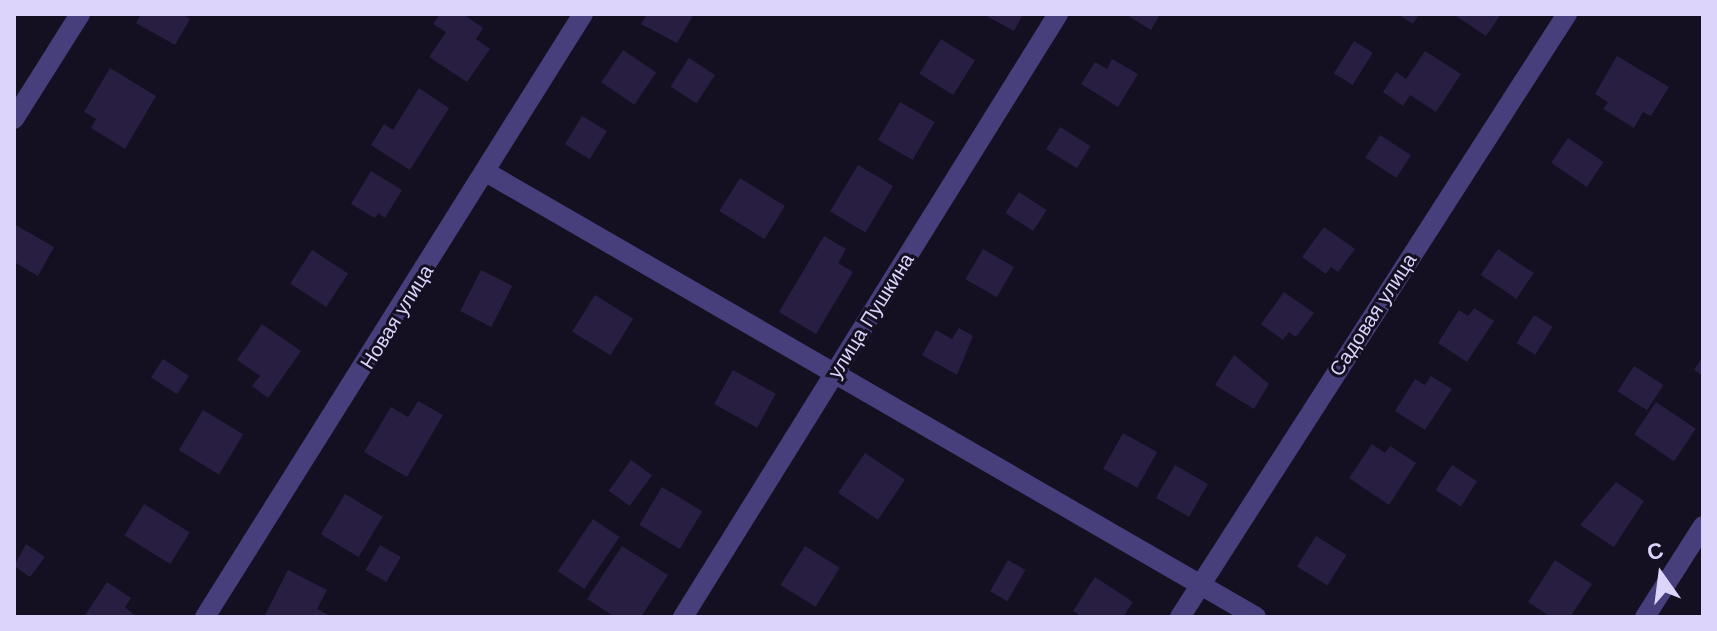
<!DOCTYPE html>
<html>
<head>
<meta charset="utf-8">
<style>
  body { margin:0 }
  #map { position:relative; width:1717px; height:631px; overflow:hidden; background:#141022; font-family:Arial,sans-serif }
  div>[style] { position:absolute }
  .building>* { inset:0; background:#271e41; transform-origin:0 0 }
  .minor>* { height:20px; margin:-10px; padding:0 10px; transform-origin:10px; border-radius:10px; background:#463f7c }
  span { translate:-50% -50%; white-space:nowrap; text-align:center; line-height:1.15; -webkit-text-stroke:6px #141022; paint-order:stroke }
  .street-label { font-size:20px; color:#dcd4fb }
  .frame { position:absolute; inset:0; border:16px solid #dcd4fb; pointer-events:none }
  .north { position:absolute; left:1621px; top:535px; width:80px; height:80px; -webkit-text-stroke:6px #141022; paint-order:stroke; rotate:346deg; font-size:22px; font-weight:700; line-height:32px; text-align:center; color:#dcd4fb }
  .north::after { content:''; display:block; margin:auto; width:28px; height:36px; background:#dcd4fb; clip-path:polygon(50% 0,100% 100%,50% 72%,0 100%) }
</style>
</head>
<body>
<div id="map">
  <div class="building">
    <i style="clip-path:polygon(141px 14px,182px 14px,190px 19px,175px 45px,136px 23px)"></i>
    <i style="clip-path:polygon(440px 14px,463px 14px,483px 28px,476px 39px,490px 49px,467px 82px,429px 57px,446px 32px,433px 24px)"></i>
    <i style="clip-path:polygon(647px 14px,694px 14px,677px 43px,641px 24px)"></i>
    <i style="clip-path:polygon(983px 14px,1023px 14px,1014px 31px)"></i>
    <i style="clip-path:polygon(1125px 14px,1160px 14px,1151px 30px)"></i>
    <i style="clip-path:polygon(1397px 14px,1419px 14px,1413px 24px)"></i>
    <i style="clip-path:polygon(1453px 14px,1501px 14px,1486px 36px)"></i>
    <i style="left:941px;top:39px;width:40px;height:41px;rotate:32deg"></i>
    <i style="left:1354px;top:41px;width:22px;height:38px;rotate:32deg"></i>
    <i style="left:623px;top:50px;width:40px;height:39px;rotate:34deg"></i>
    <i style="clip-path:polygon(1425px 51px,1461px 74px,1436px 112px,1410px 95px,1403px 106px,1383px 92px,1396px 72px,1406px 79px)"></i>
    <i style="clip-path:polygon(1617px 56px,1669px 87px,1651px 116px,1643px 112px,1634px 128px,1603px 109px,1608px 102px,1595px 94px)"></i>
    <i style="left:689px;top:58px;width:31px;height:34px;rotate:33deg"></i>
    <i style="clip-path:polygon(1112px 59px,1138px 74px,1118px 107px,1081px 84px,1095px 62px,1107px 69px)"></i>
    <i style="clip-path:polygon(110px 68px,156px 96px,125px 149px,91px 128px,96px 119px,84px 112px)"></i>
    <i style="clip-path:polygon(419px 88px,449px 108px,410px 170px,371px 145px,384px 124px,393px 130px)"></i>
    <i style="left:900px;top:102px;width:40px;height:44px;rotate:30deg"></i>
    <i style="left:582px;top:116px;width:29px;height:33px;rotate:31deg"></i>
    <i style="left:1060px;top:127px;width:36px;height:26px;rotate:32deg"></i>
    <i style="left:1380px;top:135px;width:37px;height:27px;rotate:33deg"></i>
    <i style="left:1568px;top:138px;width:43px;height:30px;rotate:34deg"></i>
    <i style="left:858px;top:165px;width:41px;height:54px;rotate:31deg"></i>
    <i style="clip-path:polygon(371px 171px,402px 190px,385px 218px,378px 213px,375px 218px,351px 204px)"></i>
    <i style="left:740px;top:178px;width:53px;height:39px;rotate:32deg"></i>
    <i style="left:1019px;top:192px;width:33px;height:25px;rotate:33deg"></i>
    <i style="clip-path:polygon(14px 224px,54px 247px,38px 276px,14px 262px)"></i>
    <i style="clip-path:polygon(1324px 227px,1355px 249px,1338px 272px,1331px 267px,1326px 274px,1302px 257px)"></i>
    <i style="clip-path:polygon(824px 236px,846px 249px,838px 263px,853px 272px,816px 334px,779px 312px)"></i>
    <i style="left:983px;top:249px;width:36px;height:35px;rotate:30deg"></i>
    <i style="left:1498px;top:249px;width:43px;height:31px;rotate:34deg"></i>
    <i style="left:312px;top:250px;width:43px;height:40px;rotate:33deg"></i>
    <i style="left:481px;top:270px;width:35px;height:46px;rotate:27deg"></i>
    <i style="clip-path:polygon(1284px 292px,1314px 313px,1296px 337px,1289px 332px,1283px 340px,1261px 324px)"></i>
    <i style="left:595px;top:295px;width:45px;height:43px;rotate:32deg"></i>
    <i style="clip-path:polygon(1474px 308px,1494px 321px,1467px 362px,1438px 343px,1459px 310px,1468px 316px)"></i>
    <i style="left:1534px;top:315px;width:22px;height:33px;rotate:32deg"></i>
    <i style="clip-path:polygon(262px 324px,301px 351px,268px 398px,252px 386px,260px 376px,237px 360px)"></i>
    <i style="clip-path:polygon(959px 328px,973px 336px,957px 375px,922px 355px,936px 330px,952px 339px)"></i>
    <i style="clip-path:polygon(1234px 355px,1269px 384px,1254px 409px,1215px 385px)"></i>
    <i style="clip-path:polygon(1703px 356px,1703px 376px,1694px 370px)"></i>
    <i style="left:163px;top:359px;width:31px;height:22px;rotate:33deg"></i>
    <i style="left:1634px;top:366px;width:35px;height:30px;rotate:33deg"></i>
    <i style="left:733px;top:370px;width:49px;height:39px;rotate:29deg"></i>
    <i style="clip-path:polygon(1431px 376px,1452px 389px,1425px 430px,1395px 411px,1415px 379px,1425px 385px)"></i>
    <i style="clip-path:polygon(418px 401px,443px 415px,407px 477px,364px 452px,391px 407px,408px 417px)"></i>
    <i style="left:1656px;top:402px;width:48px;height:39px;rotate:34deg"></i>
    <i style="left:203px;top:410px;width:47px;height:47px;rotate:31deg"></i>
    <i style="left:1123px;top:433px;width:39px;height:41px;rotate:29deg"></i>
    <i style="clip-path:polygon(1372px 444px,1385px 453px,1390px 446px,1416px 463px,1389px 505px,1349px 478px)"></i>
    <i style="left:865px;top:453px;width:48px;height:48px;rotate:34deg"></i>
    <i style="left:631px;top:460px;width:26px;height:38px;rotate:36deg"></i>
    <i style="left:1175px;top:465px;width:38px;height:38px;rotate:30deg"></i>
    <i style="left:1452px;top:465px;width:30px;height:30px;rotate:33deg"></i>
    <i style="clip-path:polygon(1616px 482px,1644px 501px,1614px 547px,1580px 525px)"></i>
    <i style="left:662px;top:487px;width:47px;height:44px;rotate:31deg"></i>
    <i style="left:345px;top:494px;width:44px;height:47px;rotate:31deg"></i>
    <i style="left:144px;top:504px;width:54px;height:37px;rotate:32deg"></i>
    <i style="left:593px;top:519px;width:32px;height:63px;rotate:34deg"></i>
    <i style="left:1316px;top:536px;width:36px;height:36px;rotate:32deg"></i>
    <i style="clip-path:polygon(26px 544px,45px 557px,30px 577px,14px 566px)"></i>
    <i style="left:380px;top:545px;width:24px;height:29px;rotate:30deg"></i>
    <i style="clip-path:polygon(622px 546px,668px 575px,641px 617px,615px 617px,587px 599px)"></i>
    <i style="left:805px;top:546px;width:41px;height:46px;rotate:32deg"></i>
    <i style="left:1008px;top:560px;width:20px;height:36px;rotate:30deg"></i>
    <i style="clip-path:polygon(1555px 560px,1592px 584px,1570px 617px,1551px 617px,1528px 602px)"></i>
    <i style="clip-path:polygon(288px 570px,327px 590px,317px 609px,332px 617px,264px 617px)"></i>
    <i style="clip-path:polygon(1095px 577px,1133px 602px,1123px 617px,1082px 617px,1073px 611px)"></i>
    <i style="clip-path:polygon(107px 582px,131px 598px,125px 607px,136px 617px,84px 617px)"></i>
  </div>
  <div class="minor">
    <i style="left:14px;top:119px;width:124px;rotate:-57.8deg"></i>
    <i style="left:486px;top:172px;width:889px;rotate:30.02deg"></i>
    <i style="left:205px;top:617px;width:712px;rotate:-57.92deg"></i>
    <i style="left:683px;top:617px;width:710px;rotate:-58.12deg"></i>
    <i style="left:1180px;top:617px;width:717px;rotate:-57.31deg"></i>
    <i style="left:1645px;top:617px;width:108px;rotate:-57.5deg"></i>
  </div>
  <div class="street-label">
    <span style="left:1373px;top:315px;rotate:-57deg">Садовая улица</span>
    <span style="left:871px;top:316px;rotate:-58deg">улица Пушкина</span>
    <span style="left:397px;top:317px;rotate:-58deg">Новая улица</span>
  </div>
  <div class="frame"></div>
  <div class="north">С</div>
</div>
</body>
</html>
